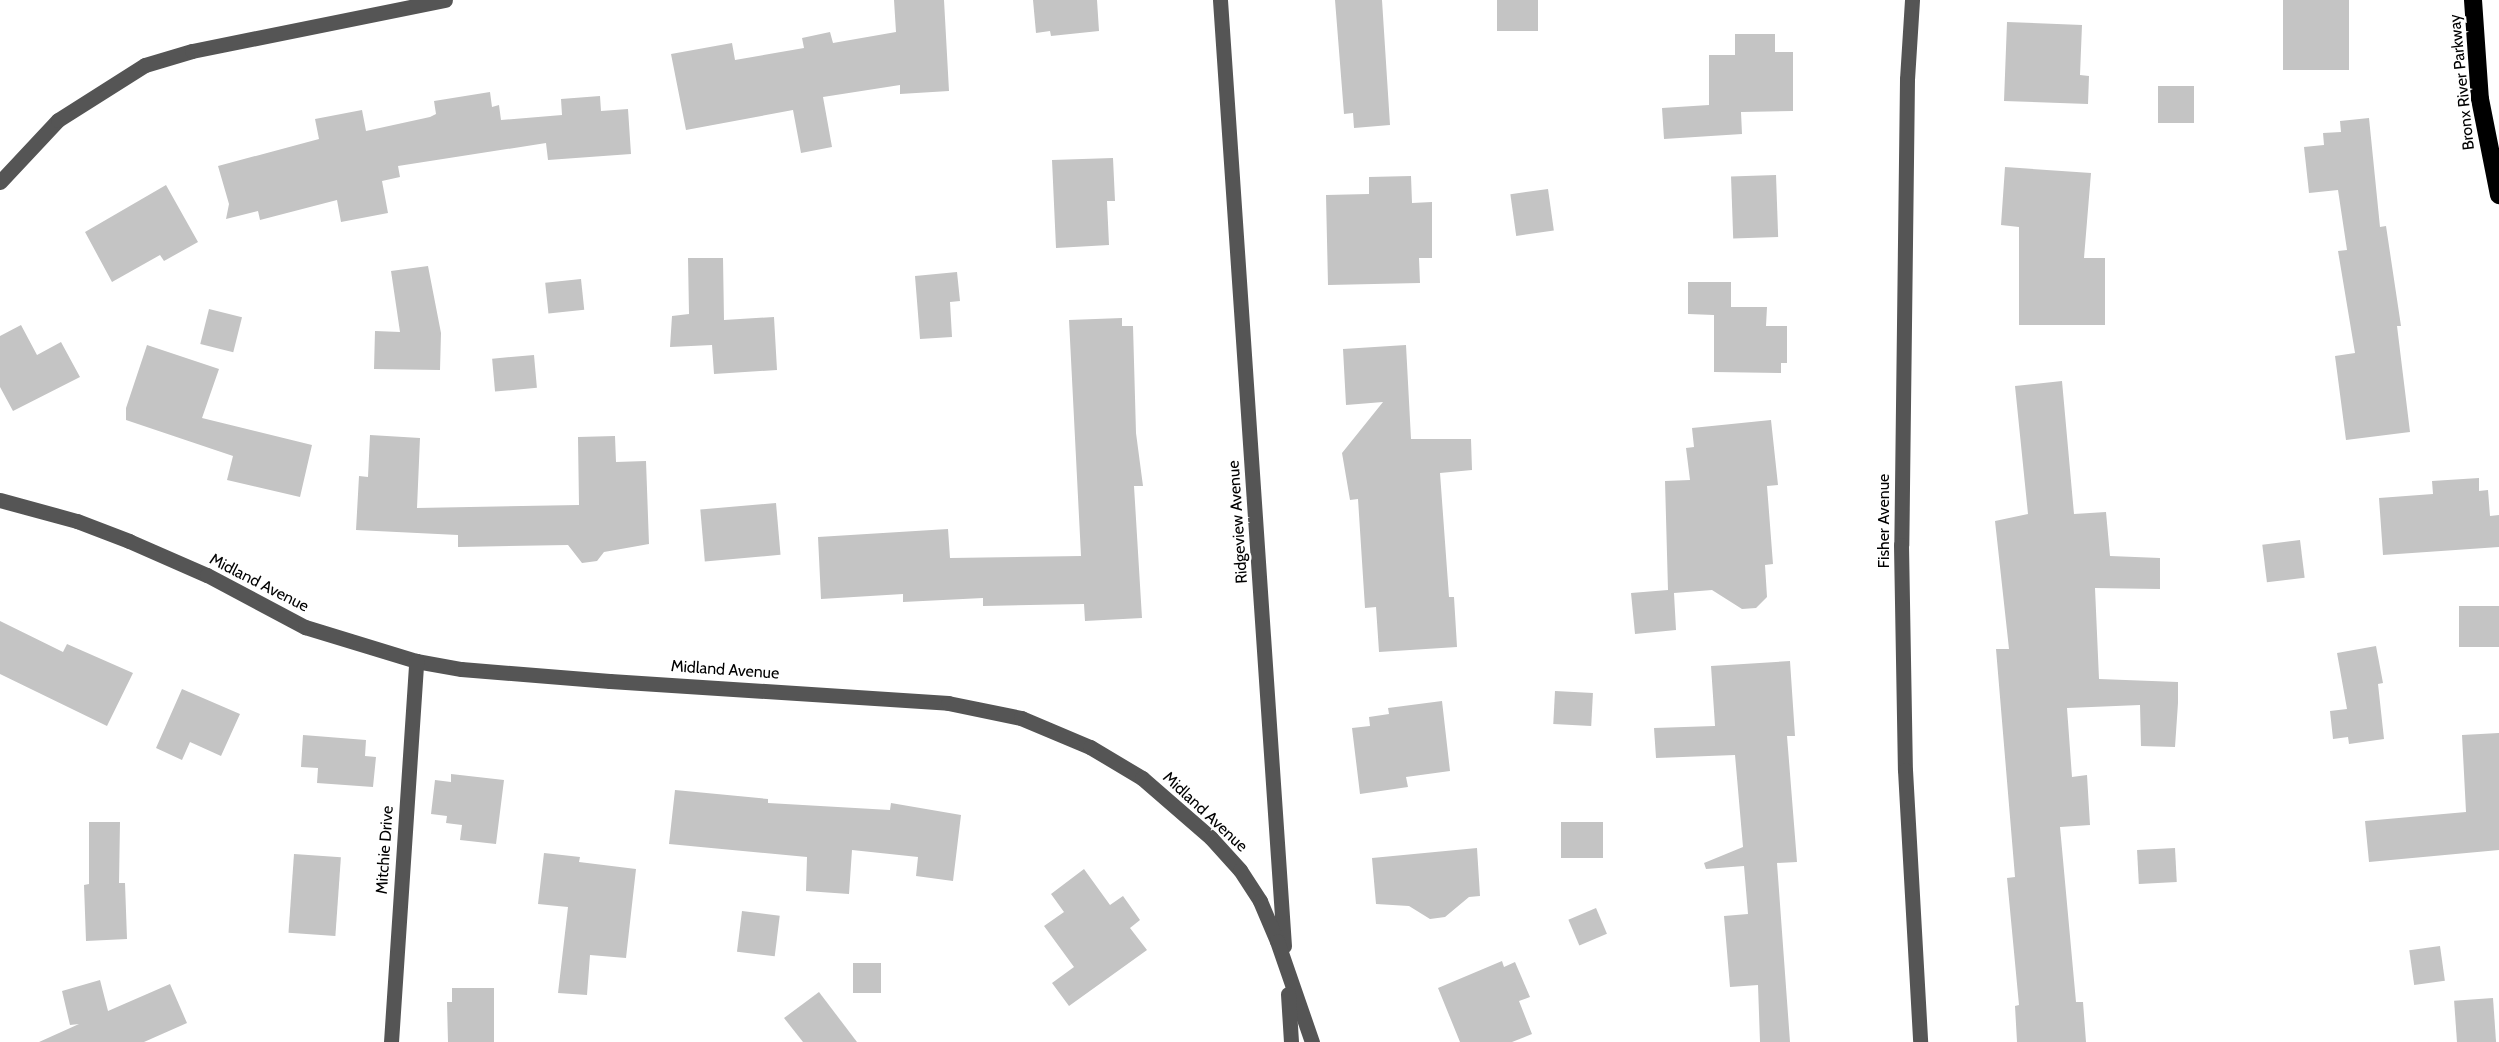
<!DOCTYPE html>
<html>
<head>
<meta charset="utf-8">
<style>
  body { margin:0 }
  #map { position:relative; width:2499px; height:1042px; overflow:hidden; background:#fff; font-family:Cabin,sans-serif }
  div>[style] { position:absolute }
  .building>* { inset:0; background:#c4c4c4; transform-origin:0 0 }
  .minor>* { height:15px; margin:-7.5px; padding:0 7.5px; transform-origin:7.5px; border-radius:7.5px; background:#555 }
  .highway>* { height:18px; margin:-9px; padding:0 9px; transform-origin:9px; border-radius:9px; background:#000 }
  span { translate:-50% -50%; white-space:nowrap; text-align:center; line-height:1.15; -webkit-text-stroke:4.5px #fff; paint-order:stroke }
  .street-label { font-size:16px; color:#000 }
</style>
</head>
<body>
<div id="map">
  <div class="building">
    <i style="clip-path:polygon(894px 0,944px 0,949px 91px,900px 94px,900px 85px,823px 97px,832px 147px,801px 153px,793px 110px,686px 130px,671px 54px,732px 43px,735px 60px,804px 48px,802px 38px,830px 32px,833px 43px,896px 32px)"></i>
    <i style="clip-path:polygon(1033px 0,1097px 0,1099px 31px,1051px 36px,1050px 31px,1036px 33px)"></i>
    <i style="clip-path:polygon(1335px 0,1382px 0,1390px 125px,1354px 128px,1353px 113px,1344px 114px)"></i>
    <i style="left:1497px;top:0;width:41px;height:31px"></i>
    <i style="left:2283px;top:0;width:66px;height:70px"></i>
    <i style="clip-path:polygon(2007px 22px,2082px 25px,2080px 75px,2089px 76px,2088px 104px,2004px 101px)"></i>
    <i style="clip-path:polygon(1735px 34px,1775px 34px,1775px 52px,1793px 52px,1793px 111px,1741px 112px,1742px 134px,1664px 139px,1662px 108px,1709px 105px,1709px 55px,1735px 55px)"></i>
    <i style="left:2158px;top:86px;width:36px;height:37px"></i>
    <i style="clip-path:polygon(490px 92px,492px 107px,499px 105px,501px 120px,562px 115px,561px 99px,600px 96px,601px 111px,628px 109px,631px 154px,548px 160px,546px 143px,398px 166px,400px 177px,382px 181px,388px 213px,341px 222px,337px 200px,260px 220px,258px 211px,226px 219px,229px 204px,218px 166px,319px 139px,315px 119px,362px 110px,366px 131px,430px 117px,436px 114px,434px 101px)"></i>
    <i style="clip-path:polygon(2369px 118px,2380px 227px,2386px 226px,2401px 326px,2397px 326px,2410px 432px,2346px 440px,2335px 356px,2355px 353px,2338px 251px,2347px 250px,2338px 190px,2309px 193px,2304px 147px,2324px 145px,2323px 133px,2341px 132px,2340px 121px)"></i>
    <i style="clip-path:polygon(1113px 158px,1115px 201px,1107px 201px,1109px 245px,1056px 248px,1052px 160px)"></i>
    <i style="clip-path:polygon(2005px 167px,2091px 173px,2084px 258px,2105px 258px,2105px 325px,2019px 325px,2019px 227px,2001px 225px)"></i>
    <i style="left:1776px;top:175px;width:62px;height:45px;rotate:88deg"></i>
    <i style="clip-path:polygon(1411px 176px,1412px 203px,1432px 202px,1432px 258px,1419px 258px,1420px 283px,1328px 285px,1326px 195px,1369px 194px,1369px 177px)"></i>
    <i style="clip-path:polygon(166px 185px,198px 242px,164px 261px,160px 255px,112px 282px,85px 232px)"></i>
    <i style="left:1548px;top:189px;width:42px;height:38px;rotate:82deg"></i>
    <i style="clip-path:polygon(688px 258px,723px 258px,724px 320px,774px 317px,777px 370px,714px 374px,712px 345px,670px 347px,672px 316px,689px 314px)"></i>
    <i style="clip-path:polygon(428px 266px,441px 333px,440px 370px,374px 369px,375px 331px,400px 332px,391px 271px)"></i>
    <i style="clip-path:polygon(957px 272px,960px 301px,950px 302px,952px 337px,920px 339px,915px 276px)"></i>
    <i style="left:581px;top:279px;width:31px;height:36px;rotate:84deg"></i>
    <i style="clip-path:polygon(1688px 282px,1731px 282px,1731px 307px,1767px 307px,1766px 326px,1787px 326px,1787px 363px,1781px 363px,1781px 373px,1714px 372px,1714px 315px,1688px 314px)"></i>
    <i style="left:209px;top:309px;width:34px;height:36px;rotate:14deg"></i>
    <i style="clip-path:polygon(1122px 318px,1122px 326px,1133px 326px,1136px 433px,1143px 486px,1134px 486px,1142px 618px,1085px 621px,1084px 604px,983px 606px,983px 598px,903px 602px,903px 594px,821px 599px,818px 537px,948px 529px,950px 558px,1081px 556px,1069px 320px)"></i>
    <i style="clip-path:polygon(21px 325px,37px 355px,61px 342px,80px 377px,13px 411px,0 387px,0 336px)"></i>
    <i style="clip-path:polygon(147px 345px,219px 369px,202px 418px,312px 445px,300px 497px,227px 480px,233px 456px,126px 420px,126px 408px)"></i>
    <i style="clip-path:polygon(1406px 345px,1411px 439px,1471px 439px,1472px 470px,1440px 473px,1449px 597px,1454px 597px,1457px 647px,1379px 652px,1376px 607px,1365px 608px,1358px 499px,1350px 500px,1342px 453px,1383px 402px,1346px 405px,1343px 349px)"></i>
    <i style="left:534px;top:355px;width:33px;height:42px;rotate:85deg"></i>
    <i style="clip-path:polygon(2062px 381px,2074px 514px,2106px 512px,2110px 556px,2160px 558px,2160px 589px,2095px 588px,2099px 679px,2178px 682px,2178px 703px,2175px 747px,2141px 746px,2140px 705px,2067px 708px,2072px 777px,2087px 775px,2090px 825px,2060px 827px,2076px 1002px,2083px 1002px,2086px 1042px,2017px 1042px,2015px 1006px,2019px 1005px,2007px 878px,2015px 877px,1996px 649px,2009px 649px,1995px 521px,2028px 514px,2015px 386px)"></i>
    <i style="clip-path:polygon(1771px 420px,1778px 485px,1767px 486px,1773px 564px,1765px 565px,1767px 597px,1756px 608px,1742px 609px,1712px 590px,1674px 593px,1676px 630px,1635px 634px,1631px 593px,1668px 590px,1665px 481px,1690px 480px,1686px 448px,1694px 447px,1692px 428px)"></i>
    <i style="clip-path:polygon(370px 435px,420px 438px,417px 508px,579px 505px,578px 437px,615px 436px,616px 462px,646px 461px,649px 544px,604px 552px,597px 561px,582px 563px,568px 545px,458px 547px,458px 535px,356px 530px,359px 476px,368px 477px)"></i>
    <i style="clip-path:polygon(2479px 478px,2479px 491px,2488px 490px,2490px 516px,2499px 515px,2499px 547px,2383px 555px,2379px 498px,2433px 494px,2432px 481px)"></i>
    <i style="left:776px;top:503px;width:52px;height:76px;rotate:85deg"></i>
    <i style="left:2300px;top:540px;width:38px;height:38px;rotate:83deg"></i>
    <i style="left:2499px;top:606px;width:41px;height:40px;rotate:90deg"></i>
    <i style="clip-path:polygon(0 621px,63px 652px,67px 644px,133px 673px,107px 726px,0 674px)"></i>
    <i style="clip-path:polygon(2376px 646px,2383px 683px,2378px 684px,2384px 739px,2349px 744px,2348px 737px,2333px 739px,2330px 711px,2347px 709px,2337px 653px)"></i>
    <i style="clip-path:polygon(1790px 661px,1795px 736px,1787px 736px,1797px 862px,1777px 863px,1790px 1042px,1760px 1042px,1758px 985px,1730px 987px,1724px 916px,1748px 914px,1744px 866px,1706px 869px,1704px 863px,1743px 847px,1735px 755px,1656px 758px,1654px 728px,1715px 726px,1711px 666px)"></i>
    <i style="clip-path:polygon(182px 689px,240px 714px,221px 756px,190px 742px,182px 760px,156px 748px)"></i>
    <i style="left:1555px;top:691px;width:38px;height:33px;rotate:3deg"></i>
    <i style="clip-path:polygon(1442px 701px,1450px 771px,1406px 777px,1408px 787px,1360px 794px,1352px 728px,1370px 726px,1369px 717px,1389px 714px,1388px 708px)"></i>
    <i style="clip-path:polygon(2499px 733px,2499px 850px,2369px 862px,2365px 821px,2466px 812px,2462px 735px)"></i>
    <i style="clip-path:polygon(303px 735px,366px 740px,365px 756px,376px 757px,373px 787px,317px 783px,318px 768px,301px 767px)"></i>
    <i style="clip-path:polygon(451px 774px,504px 780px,496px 844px,460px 840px,462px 825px,446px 823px,447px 816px,431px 814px,435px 780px,451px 782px)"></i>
    <i style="clip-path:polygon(675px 790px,768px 799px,768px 803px,890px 810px,891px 803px,961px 815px,953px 881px,916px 876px,918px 857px,852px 850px,849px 894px,806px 891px,807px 857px,669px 844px)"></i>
    <i style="clip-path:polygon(89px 822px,120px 822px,119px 883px,125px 883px,127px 939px,86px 941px,84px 885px,89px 884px)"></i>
    <i style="left:1561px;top:822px;width:42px;height:36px"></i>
    <i style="clip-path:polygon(1477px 848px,1480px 896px,1469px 897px,1445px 917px,1430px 919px,1409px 906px,1376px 904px,1372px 858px)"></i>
    <i style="left:2175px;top:848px;width:34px;height:38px;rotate:87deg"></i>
    <i style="clip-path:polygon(544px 853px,580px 857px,579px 862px,636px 869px,626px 958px,590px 955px,587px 995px,558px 993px,568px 907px,538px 904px)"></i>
    <i style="left:294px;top:854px;width:47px;height:79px;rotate:4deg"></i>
    <i style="clip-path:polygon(1084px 869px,1110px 905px,1123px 896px,1140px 920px,1130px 928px,1147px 950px,1069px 1006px,1052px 983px,1074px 967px,1044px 926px,1064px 912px,1051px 894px)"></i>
    <i style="left:1596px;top:908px;width:28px;height:30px;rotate:67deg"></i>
    <i style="left:742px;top:911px;width:38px;height:41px;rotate:7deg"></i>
    <i style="left:2440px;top:946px;width:35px;height:31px;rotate:82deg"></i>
    <i style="clip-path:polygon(1502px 961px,1504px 967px,1515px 962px,1530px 997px,1519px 1001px,1532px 1034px,1512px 1042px,1460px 1042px,1438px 988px)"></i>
    <i style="left:853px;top:963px;width:28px;height:30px"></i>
    <i style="clip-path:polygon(100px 980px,108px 1011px,170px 984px,187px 1023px,144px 1042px,39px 1042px,79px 1024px,70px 1025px,62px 991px)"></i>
    <i style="clip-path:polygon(452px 988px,494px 988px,494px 1042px,448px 1042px,447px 1002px,452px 1002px)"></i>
    <i style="clip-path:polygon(819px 992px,857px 1042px,803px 1042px,784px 1018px)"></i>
    <i style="left:2493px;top:998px;width:44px;height:39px;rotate:86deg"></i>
  </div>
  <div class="minor">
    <i style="left:1220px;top:0;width:948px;rotate:86.13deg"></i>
    <i style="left:1912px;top:0;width:79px;rotate:93.6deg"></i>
    <i style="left:1907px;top:79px;width:466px;rotate:90.7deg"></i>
    <i style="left:1901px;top:545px;width:225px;rotate:89deg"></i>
    <i style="left:1905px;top:770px;width:272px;rotate:86.8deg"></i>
    <i style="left:0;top:182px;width:85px;rotate:-46.9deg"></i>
    <i style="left:58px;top:120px;width:103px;rotate:-32.3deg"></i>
    <i style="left:145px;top:65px;width:49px;rotate:-16.6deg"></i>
    <i style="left:192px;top:51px;width:258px;rotate:-11.4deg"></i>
    <i style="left:0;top:500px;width:80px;rotate:15.3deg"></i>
    <i style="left:77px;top:521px;width:56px;rotate:21deg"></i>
    <i style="left:129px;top:541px;width:85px;rotate:23.6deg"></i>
    <i style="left:207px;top:575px;width:111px;rotate:28deg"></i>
    <i style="left:305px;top:627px;width:116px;rotate:17deg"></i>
    <i style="left:416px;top:661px;width:46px;rotate:10.1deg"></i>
    <i style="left:461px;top:669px;width:149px;rotate:4.6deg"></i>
    <i style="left:610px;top:681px;width:339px;rotate:3.7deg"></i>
    <i style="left:948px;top:703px;width:75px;rotate:11.6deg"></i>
    <i style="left:1021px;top:718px;width:75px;rotate:22.8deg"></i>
    <i style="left:1090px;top:747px;width:61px;rotate:30.8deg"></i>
    <i style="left:1142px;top:778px;width:91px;rotate:41deg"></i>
    <i style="left:1211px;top:838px;width:43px;rotate:47.8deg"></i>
    <i style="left:1240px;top:870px;width:37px;rotate:57deg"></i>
    <i style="left:1260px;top:901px;width:43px;rotate:67deg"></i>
    <i style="left:1277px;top:941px;width:107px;rotate:70.9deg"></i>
    <i style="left:1288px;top:994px;width:48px;rotate:86.4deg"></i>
    <i style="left:391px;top:1042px;width:382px;rotate:-86.2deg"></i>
  </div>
  <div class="highway">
    <i style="left:2473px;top:0;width:99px;rotate:86deg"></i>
    <i style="left:2480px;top:99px;width:98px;rotate:78.8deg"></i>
  </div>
  <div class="street-label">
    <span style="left:2462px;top:82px;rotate:-96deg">Bronx River Parkway</span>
    <span style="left:1884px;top:521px;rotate:-90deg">Fisher Avenue</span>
    <span style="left:1238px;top:522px;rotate:-94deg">Ridgeview Avenue</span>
    <span style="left:259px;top:583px;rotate:27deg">Midland Avenue</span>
    <span style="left:725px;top:670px;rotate:4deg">Midland Avenue</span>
    <span style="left:1205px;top:812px;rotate:43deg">Midland Avenue</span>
    <span style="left:385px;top:850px;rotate:-86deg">Mitchie Drive</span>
  </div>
</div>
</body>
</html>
